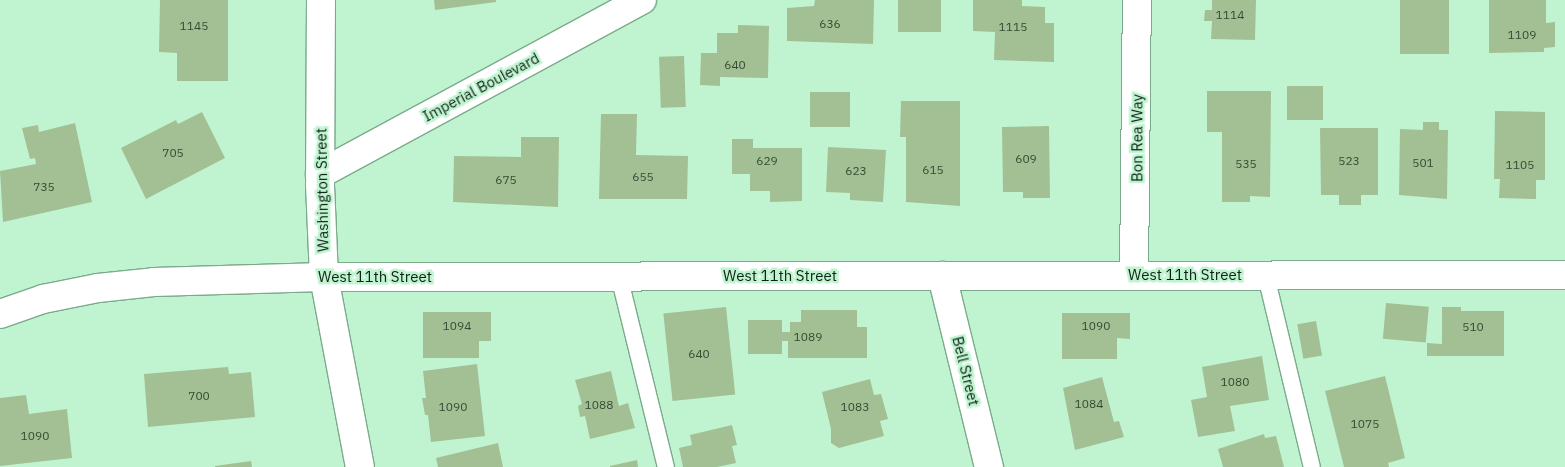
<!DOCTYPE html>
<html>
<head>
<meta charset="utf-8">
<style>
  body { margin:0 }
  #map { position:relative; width:1565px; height:467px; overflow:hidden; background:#c0f4d1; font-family:"IBM Plex Sans",sans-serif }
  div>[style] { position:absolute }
  .building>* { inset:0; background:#a2c093; transform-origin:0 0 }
  .roads { filter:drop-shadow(1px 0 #7aab8a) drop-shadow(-1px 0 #7aab8a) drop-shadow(0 1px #7aab8a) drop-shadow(0 -1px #7aab8a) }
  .service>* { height:16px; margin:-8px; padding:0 8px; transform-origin:8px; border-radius:8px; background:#fff }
  .minor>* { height:28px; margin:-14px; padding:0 14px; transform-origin:14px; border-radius:14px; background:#fff }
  span { translate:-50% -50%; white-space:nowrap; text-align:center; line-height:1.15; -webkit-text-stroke:5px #c0f4d1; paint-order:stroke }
  .number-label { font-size:12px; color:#334a34 }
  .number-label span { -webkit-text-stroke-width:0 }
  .street-label { font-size:15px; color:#0e2215 }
</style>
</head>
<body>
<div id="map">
  <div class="building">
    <i style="clip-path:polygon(160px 0,228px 0,228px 81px,177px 81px,177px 53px,159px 52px)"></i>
    <i style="clip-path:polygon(434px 0,496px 0,496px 2px,435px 10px)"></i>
    <i style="clip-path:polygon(815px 0,874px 0,873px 44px,787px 41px,787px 8px,814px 6px)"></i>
    <i style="left:898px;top:0;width:43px;height:32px"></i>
    <i style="clip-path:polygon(973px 0,1022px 0,1022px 6px,1045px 7px,1045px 23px,1054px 23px,1054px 62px,994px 60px,995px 32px,973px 31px)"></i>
    <i style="clip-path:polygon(1212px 0,1256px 0,1255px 40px,1211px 39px,1212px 21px,1204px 21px,1205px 10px,1212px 10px)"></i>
    <i style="left:1400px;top:0;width:49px;height:54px"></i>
    <i style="clip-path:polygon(1489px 0,1546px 0,1546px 23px,1555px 22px,1555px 47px,1544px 48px,1544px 52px,1489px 53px)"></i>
    <i style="clip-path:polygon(738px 25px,769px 26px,768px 78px,720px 77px,720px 86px,700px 85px,701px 53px,717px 53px,717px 33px,738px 33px)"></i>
    <i style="left:684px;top:56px;width:51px;height:25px;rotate:88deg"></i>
    <i style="left:1287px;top:86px;width:36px;height:34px"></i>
    <i style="clip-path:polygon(1207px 91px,1271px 91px,1270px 197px,1250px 196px,1250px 202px,1222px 202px,1222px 132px,1207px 132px)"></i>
    <i style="left:810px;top:92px;width:40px;height:35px"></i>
    <i style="clip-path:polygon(901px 101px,960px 101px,960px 206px,906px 202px,906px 137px,900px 137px)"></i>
    <i style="clip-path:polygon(1495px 111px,1545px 112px,1545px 180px,1536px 180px,1536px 199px,1499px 198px,1500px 179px,1494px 179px)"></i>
    <i style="clip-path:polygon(202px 112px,225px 158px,146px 199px,121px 148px,176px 120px,178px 124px)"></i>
    <i style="clip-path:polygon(601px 114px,637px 114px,636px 155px,688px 156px,687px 199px,599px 199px)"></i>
    <i style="clip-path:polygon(1423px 122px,1439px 122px,1439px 130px,1448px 130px,1447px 199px,1399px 195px,1400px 129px,1423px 130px)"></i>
    <i style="clip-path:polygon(75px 123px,92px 202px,3px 222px,0 171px,36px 164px,35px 158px,30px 159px,22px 128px,38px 125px,39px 132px)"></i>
    <i style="clip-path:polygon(1049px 126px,1050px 198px,1023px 198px,1023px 192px,1003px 192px,1002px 127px)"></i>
    <i style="clip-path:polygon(1320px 128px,1378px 128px,1378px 195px,1361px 195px,1361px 205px,1339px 205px,1339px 195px,1321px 195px)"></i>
    <i style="clip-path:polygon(521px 137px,559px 137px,558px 207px,453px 202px,454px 156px,521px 157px)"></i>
    <i style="clip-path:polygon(732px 139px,753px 139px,753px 148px,802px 148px,802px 201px,770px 202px,770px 191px,750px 191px,750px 174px,732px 174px)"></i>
    <i style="clip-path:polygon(828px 147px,886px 150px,883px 202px,850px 200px,850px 193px,826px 192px)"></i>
    <i style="left:1386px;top:303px;width:43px;height:36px;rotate:5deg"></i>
    <i style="left:726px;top:307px;width:88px;height:63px;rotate:84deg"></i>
    <i style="clip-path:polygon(1442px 307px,1461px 307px,1461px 311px,1504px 311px,1504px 356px,1427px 356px,1427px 343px,1442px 344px)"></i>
    <i style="clip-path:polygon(801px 310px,857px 310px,857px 327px,867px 327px,867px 358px,788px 358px,788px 341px,782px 341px,782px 354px,748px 354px,748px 320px,782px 320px,782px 332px,790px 332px,790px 322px,801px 322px)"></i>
    <i style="clip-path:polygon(423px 312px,491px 312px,491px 341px,479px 341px,479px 358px,423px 358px)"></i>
    <i style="clip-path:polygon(1062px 313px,1130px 313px,1130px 339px,1117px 338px,1117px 359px,1062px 359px)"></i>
    <i style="left:1316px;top:321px;width:35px;height:19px;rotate:80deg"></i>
    <i style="clip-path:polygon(1262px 356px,1269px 400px,1230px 406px,1235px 431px,1198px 437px,1191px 400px,1207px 397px,1202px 367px)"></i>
    <i style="clip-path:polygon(477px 364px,485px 436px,431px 442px,428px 415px,425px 415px,422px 398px,426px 398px,423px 371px)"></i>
    <i style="clip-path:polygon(228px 367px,229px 374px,251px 372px,255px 417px,148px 427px,144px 374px)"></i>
    <i style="clip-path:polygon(611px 371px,619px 406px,628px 403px,635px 428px,590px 439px,585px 416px,580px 417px,578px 406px,582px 404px,575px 380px)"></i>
    <i style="clip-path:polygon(1385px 376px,1405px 458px,1388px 463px,1389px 467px,1344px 467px,1325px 391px)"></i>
    <i style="clip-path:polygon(1102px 377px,1114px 422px,1119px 421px,1124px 437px,1075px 450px,1063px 388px)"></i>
    <i style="clip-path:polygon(870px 379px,874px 395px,881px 394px,888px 419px,880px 421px,884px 436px,839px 448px,831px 443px,831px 429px,822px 392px)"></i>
    <i style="clip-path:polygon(26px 395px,29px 414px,67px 409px,72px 458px,0 466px,0 398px)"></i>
    <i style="clip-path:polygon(732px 425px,737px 445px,732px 446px,736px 463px,717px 467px,683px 467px,679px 448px,692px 445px,690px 435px)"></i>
    <i style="clip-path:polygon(1264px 434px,1265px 438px,1276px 436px,1284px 467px,1223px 467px,1218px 449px)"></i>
    <i style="clip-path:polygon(498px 443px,503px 467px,438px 467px,436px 458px)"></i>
    <i style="clip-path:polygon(637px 460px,638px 467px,610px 467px,610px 466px)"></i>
    <i style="clip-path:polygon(251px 461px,252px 467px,215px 467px,215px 466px)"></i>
  </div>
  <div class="roads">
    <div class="service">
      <i style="left:619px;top:276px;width:197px;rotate:76.2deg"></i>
      <i style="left:1266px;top:276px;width:196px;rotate:76.5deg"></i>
    </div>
    <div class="minor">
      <i style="left:321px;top:0;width:185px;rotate:90.3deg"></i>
      <i style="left:320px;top:185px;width:92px;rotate:87.5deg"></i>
      <i style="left:324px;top:277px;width:193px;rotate:79.3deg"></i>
      <i style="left:320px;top:174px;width:366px;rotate:-28.4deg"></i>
      <i style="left:1134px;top:275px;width:275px;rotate:-89.4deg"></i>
      <i style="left:942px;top:276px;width:197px;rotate:76.2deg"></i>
      <i style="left:0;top:314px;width:46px;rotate:-19.2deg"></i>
      <i style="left:43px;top:299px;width:56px;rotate:-11.3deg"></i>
      <i style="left:98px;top:288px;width:56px;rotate:-6.1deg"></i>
      <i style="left:154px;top:282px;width:170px;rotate:-1.7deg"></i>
      <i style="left:324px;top:277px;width:1241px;rotate:-0.09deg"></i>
    </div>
  </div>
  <div class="number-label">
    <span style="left:1230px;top:15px">1114</span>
    <span style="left:830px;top:24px">636</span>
    <span style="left:194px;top:26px">1145</span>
    <span style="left:1013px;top:27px">1115</span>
    <span style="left:1522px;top:35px">1109</span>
    <span style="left:735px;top:65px">640</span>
    <span style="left:173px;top:153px">705</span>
    <span style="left:1026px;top:159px">609</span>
    <span style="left:767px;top:161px">629</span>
    <span style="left:1349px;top:161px">523</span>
    <span style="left:1423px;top:163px">501</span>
    <span style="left:1246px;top:164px">535</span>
    <span style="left:1520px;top:165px">1105</span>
    <span style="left:933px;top:170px">615</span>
    <span style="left:856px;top:171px">623</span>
    <span style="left:643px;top:177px">655</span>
    <span style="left:506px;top:180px">675</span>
    <span style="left:44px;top:187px">735</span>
    <span style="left:457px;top:326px">1094</span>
    <span style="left:1096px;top:326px">1090</span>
    <span style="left:1473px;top:327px">510</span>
    <span style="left:808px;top:337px">1089</span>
    <span style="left:699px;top:354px">640</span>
    <span style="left:1235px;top:382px">1080</span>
    <span style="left:199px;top:396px">700</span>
    <span style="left:1089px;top:404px">1084</span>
    <span style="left:599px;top:405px">1088</span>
    <span style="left:453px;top:407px">1090</span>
    <span style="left:855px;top:407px">1083</span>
    <span style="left:1365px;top:424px">1075</span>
    <span style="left:35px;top:436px">1090</span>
  </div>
  <div class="street-label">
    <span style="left:481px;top:87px;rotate:-28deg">Imperial Boulevard</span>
    <span style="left:1137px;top:138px;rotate:-90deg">Bon Rea Way</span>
    <span style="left:322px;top:190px;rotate:-91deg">Washington Street</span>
    <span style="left:1185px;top:275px">West 11th Street</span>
    <span style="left:780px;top:276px">West 11th Street</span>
    <span style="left:375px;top:277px">West 11th Street</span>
    <span style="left:966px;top:371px;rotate:76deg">Bell Street</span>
  </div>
</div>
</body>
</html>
